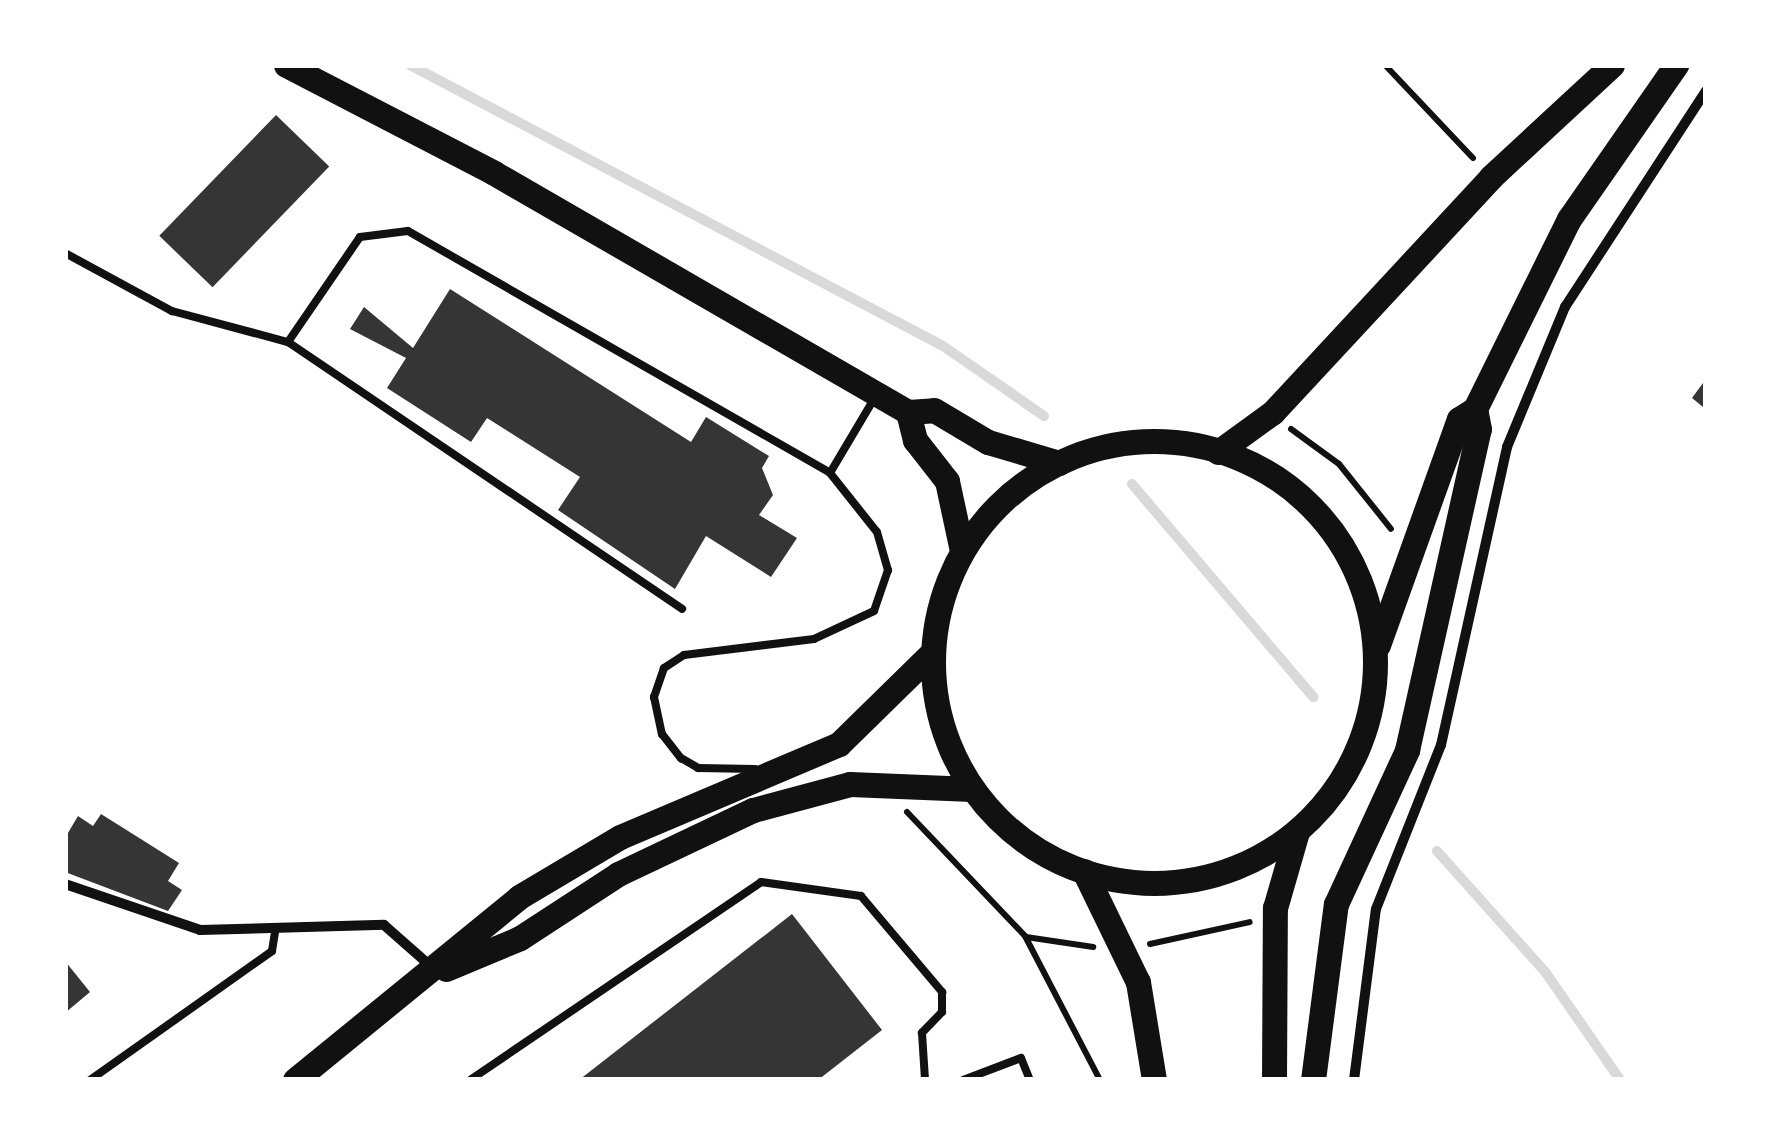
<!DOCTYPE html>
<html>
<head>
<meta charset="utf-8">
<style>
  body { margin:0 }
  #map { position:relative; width:1771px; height:1145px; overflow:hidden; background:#fff; font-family:Quicksand,sans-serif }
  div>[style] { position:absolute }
  .stream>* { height:10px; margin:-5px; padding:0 5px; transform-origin:5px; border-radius:5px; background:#d9d9d9 }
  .building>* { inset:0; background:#353535; transform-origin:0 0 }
  .path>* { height:6px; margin:-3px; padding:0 3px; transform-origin:3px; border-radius:3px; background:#111 }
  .service>* { height:8px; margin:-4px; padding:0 4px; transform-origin:4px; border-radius:4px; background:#111 }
  .minor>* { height:10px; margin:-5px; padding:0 5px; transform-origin:5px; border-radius:5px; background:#111 }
  .primary>* { height:25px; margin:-12.5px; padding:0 12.5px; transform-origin:12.5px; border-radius:12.5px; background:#111 }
  .primary>.ring { margin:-12.5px; padding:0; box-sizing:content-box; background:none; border:25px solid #111; border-radius:50% }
  span { translate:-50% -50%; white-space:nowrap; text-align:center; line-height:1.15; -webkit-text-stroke:9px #fff; paint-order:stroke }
  .frame { position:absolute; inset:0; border:68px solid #fff; pointer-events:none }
</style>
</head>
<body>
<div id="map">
  <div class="stream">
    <i style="left:410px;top:65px;width:603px;rotate:27.8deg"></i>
    <i style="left:943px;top:346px;width:123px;rotate:34.7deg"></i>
    <i style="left:1132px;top:484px;width:280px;rotate:49.6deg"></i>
    <i style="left:1437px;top:851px;width:164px;rotate:48.2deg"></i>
    <i style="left:1546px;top:973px;width:130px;rotate:55.3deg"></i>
  </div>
  <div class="building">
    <i style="left:276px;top:115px;width:74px;height:168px;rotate:44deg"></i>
    <i style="clip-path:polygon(450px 289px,691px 442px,706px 417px,769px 456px,762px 468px,773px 495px,759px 515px,797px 538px,771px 577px,706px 536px,675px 589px,558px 510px,580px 477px,487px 418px,471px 442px,387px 388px,406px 358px,350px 329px,364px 307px,413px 348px)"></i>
    <i style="clip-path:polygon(1703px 383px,1706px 386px,1703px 407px,1692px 398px)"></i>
    <i style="clip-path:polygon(101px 814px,179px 863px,168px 881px,182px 890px,168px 911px,65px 872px,65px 838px,78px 816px,93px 826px)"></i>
    <i style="clip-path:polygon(792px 914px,882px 1030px,818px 1080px,579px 1080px)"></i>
    <i style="clip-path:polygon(65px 961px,90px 992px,65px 1013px)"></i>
  </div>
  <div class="path">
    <i style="left:1385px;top:65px;width:128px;rotate:46.6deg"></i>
    <i style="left:1291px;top:429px;width:59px;rotate:36.1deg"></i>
    <i style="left:1339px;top:464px;width:83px;rotate:51.3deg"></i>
    <i style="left:907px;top:812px;width:171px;rotate:46.4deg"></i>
    <i style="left:1025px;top:936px;width:162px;rotate:62.5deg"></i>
    <i style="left:1026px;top:937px;width:68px;rotate:8.5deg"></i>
    <i style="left:1150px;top:944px;width:102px;rotate:-12.4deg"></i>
  </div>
  <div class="service">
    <i style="left:65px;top:253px;width:122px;rotate:28.5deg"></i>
    <i style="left:172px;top:311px;width:120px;rotate:15deg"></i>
    <i style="left:288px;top:342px;width:476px;rotate:34.1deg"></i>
    <i style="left:288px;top:342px;width:127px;rotate:-55.6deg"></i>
    <i style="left:360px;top:237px;width:48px;rotate:-7.1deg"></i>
    <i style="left:408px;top:231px;width:486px;rotate:29.8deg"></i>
    <i style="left:830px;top:473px;width:75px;rotate:51.5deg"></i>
    <i style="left:877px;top:532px;width:40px;rotate:74deg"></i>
    <i style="left:888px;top:570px;width:43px;rotate:108.9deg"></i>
    <i style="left:874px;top:611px;width:66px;rotate:155deg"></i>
    <i style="left:814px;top:639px;width:131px;rotate:173deg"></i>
    <i style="left:684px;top:655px;width:24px;rotate:147deg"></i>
    <i style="left:664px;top:668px;width:31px;rotate:109deg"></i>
    <i style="left:654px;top:697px;width:38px;rotate:78deg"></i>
    <i style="left:662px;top:734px;width:31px;rotate:52deg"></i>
    <i style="left:681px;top:758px;width:20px;rotate:30deg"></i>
    <i style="left:698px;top:768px;width:57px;rotate:1deg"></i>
    <i style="left:830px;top:473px;width:86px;rotate:-59.3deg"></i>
    <i style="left:90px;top:1080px;width:223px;rotate:-35.3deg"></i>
    <i style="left:272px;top:951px;width:24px;rotate:-81deg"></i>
    <i style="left:470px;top:1080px;width:352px;rotate:-34.2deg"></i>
    <i style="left:761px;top:882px;width:101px;rotate:8deg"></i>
    <i style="left:861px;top:896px;width:126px;rotate:49.8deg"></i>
    <i style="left:942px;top:992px;width:20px;rotate:90deg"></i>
    <i style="left:942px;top:1012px;width:29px;rotate:134deg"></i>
    <i style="left:922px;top:1033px;width:47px;rotate:86.3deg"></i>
    <i style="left:963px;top:1080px;width:62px;rotate:-20.8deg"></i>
    <i style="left:1021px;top:1058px;width:24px;rotate:68deg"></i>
  </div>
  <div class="minor">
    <i style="left:65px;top:884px;width:143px;rotate:18.8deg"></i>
    <i style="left:200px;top:930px;width:184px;rotate:-1.6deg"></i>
    <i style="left:384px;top:925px;width:65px;rotate:41.3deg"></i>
    <i style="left:1354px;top:1080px;width:172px;rotate:-82.7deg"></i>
    <i style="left:1376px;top:909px;width:176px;rotate:-68.4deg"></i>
    <i style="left:1441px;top:745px;width:305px;rotate:-77.5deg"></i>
    <i style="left:1507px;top:447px;width:152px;rotate:-67.5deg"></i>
    <i style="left:1565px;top:307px;width:258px;rotate:-56.9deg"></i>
  </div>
  <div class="primary">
    <i style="left:286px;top:65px;width:234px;rotate:27.4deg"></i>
    <i style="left:494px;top:173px;width:478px;rotate:30deg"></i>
    <i style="left:908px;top:412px;width:26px;rotate:-4deg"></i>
    <i style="left:934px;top:410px;width:63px;rotate:30.7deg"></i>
    <i style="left:988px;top:442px;width:74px;rotate:16.5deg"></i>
    <i style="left:908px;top:412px;width:29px;rotate:76deg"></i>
    <i style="left:915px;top:440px;width:52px;rotate:52deg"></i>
    <i style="left:947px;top:481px;width:72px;rotate:77.9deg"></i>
    <i class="ring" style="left:933px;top:441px;width:417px;height:417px"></i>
    <i style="left:1218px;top:452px;width:68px;rotate:-36deg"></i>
    <i style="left:1273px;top:412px;width:321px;rotate:-47.1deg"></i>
    <i style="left:1491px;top:177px;width:165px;rotate:-42.8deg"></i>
    <i style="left:1378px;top:645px;width:240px;rotate:-70.3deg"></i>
    <i style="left:1459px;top:419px;width:19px;rotate:-32deg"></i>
    <i style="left:1475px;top:409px;width:212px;rotate:-63.7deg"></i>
    <i style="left:1569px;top:219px;width:188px;rotate:-55.2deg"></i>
    <i style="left:1084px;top:871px;width:123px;rotate:64.1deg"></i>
    <i style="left:1138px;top:982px;width:99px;rotate:80.7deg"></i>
    <i style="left:446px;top:969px;width:80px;rotate:-22.7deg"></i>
    <i style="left:520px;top:938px;width:117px;rotate:-33.1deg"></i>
    <i style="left:618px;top:874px;width:149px;rotate:-25.4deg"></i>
    <i style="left:753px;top:810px;width:100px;rotate:-15deg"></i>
    <i style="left:850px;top:784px;width:122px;rotate:2.3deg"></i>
    <i style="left:295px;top:1080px;width:289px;rotate:-39.2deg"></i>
    <i style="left:519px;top:897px;width:117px;rotate:-30.7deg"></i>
    <i style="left:620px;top:837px;width:238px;rotate:-23deg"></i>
    <i style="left:839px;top:744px;width:130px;rotate:-44.4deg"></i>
    <i style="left:1274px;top:1080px;width:172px;rotate:-89.7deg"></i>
    <i style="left:1275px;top:908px;width:79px;rotate:-73.9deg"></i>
    <i style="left:1313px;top:1080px;width:177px;rotate:-82.6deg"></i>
    <i style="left:1336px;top:904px;width:170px;rotate:-65.2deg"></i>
    <i style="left:1407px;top:750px;width:329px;rotate:-77.4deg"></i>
    <i style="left:1479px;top:429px;width:20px;rotate:-101deg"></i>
  </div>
  <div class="frame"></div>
</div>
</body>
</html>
